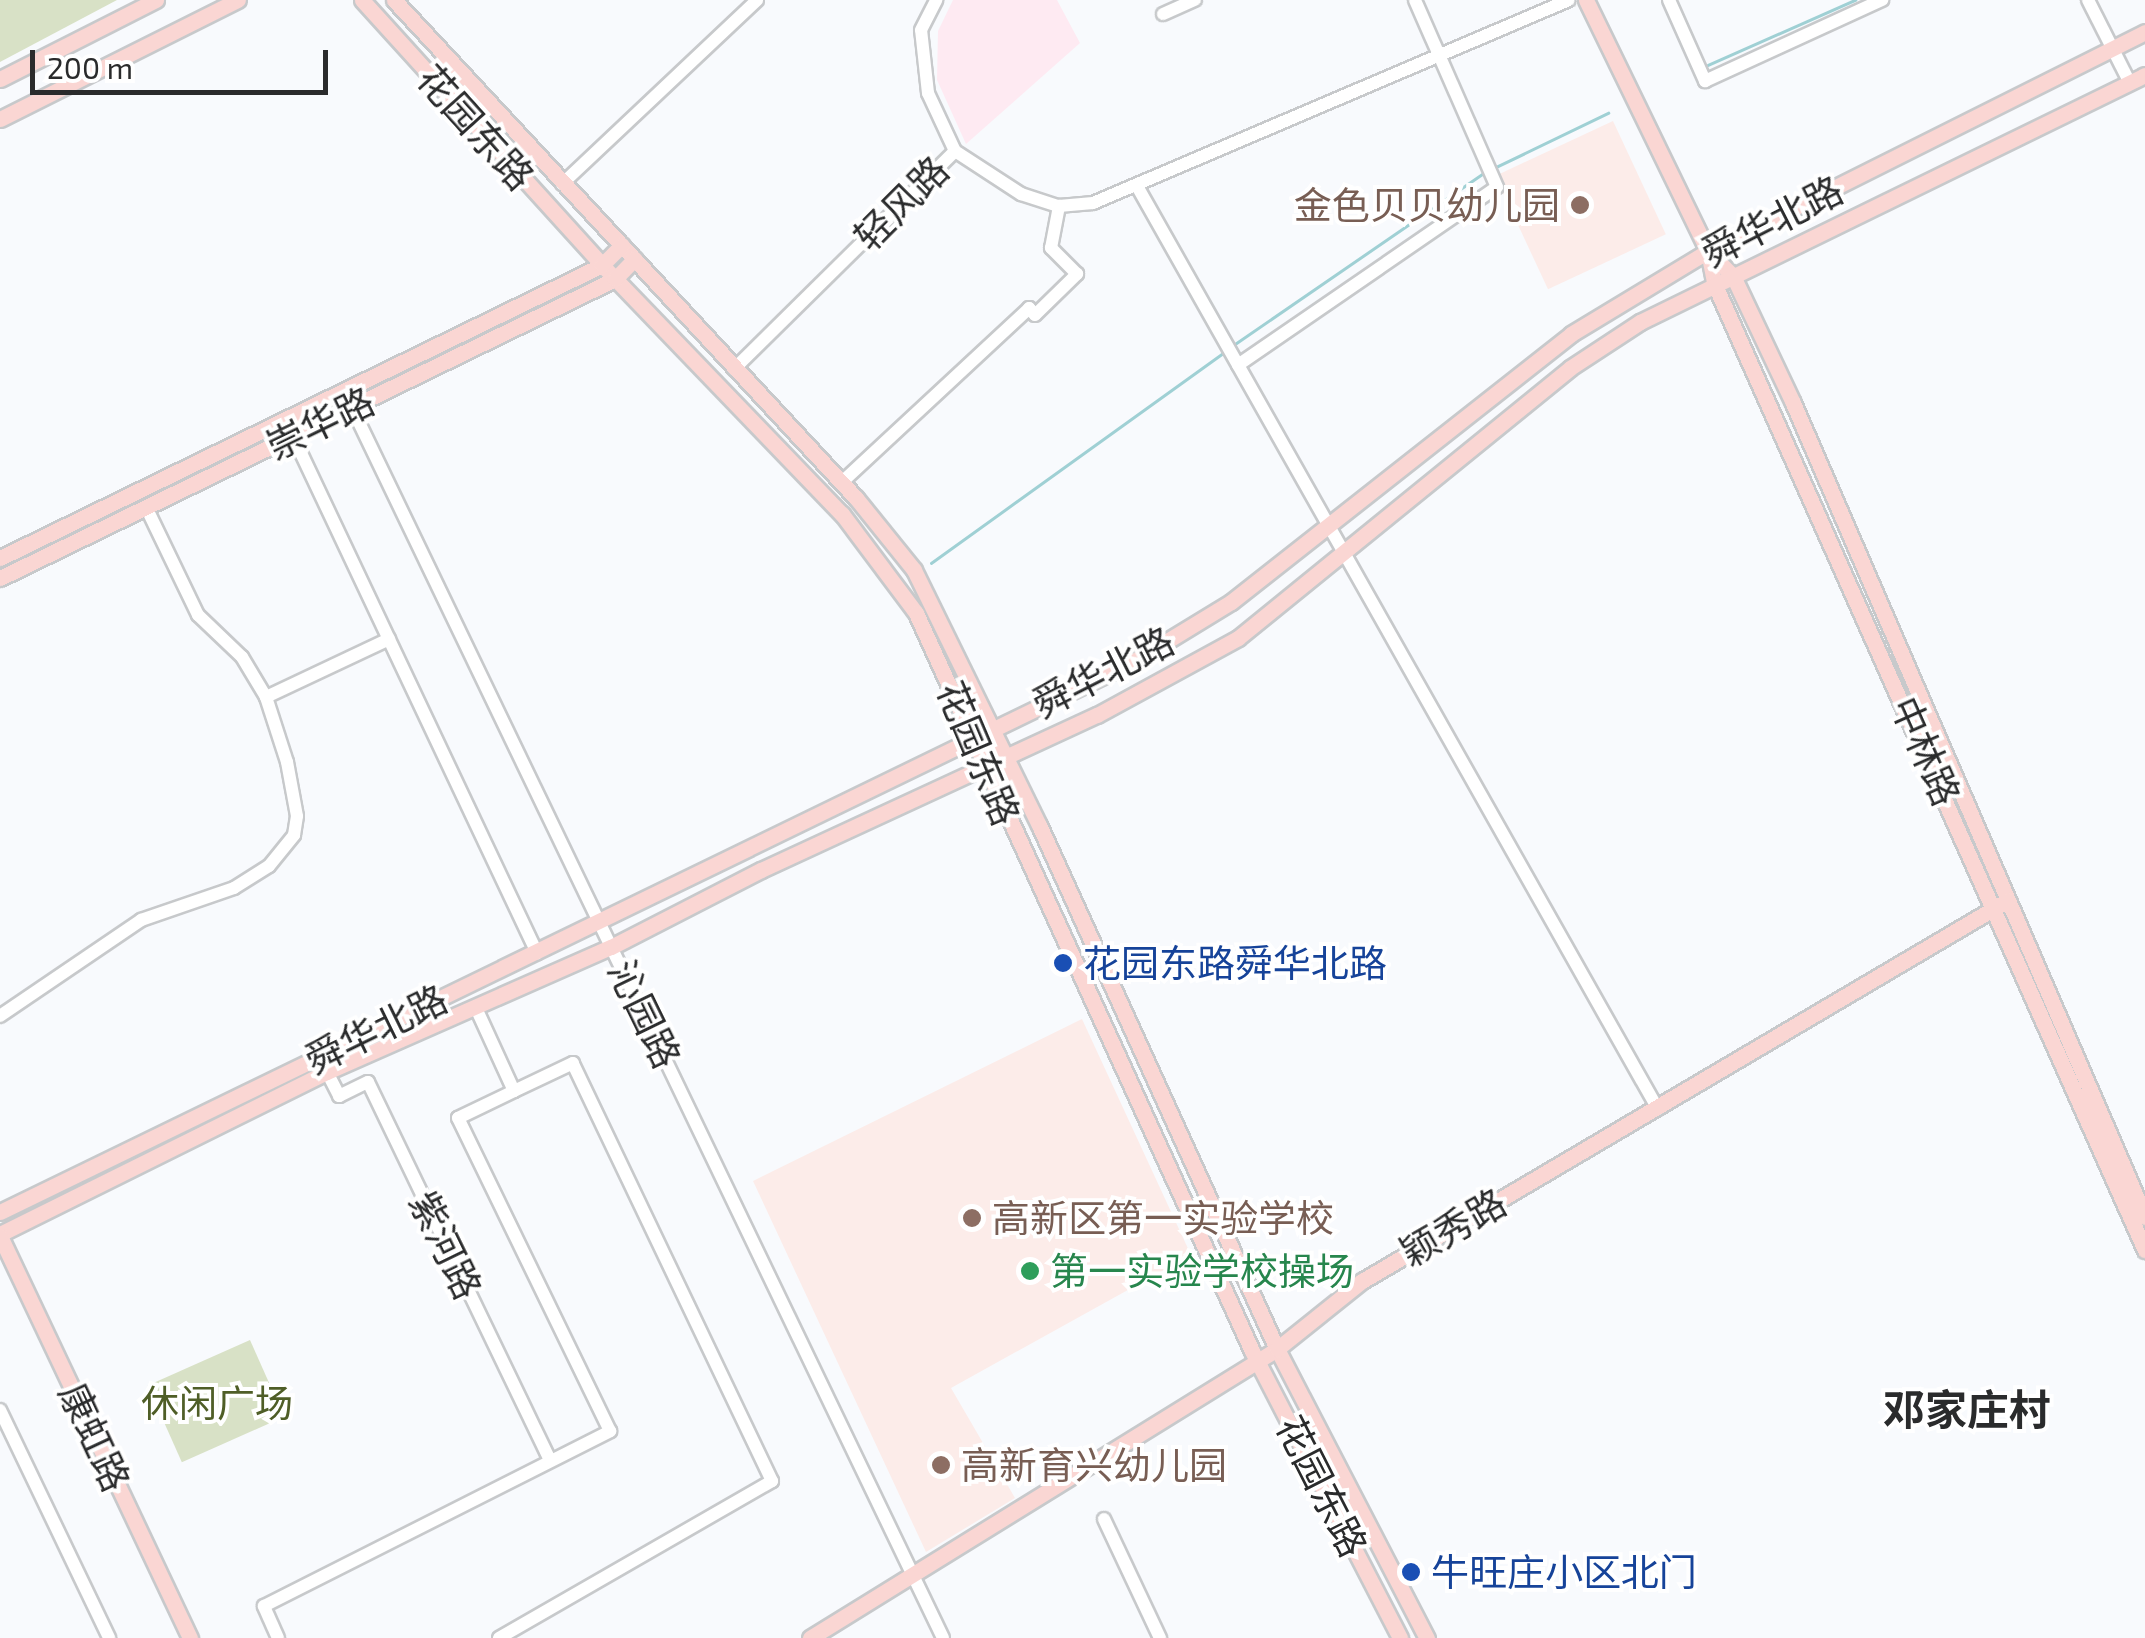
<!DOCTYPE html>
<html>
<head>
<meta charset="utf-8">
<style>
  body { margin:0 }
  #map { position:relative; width:2145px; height:1638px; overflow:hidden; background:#f8fafd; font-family:"Exo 2","Noto Sans SC",sans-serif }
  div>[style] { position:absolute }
  .commercial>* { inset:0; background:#feeaf2 }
  .education>* { inset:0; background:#fcece9; transform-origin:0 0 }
  .green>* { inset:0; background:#d8e1c6; transform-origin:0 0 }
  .stream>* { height:2.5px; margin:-1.25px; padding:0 1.25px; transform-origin:1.25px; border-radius:1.25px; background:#9fd0d4 }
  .roads { filter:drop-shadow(2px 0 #c7c9cb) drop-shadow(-2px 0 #c7c9cb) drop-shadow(0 2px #c7c9cb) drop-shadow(0 -2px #c7c9cb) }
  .minor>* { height:12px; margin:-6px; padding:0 6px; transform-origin:6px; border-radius:6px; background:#fff }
  .major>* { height:15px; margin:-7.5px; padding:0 7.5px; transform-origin:7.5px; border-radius:7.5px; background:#fad6d3 }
  .dots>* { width:28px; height:28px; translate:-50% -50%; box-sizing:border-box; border:5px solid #fff; border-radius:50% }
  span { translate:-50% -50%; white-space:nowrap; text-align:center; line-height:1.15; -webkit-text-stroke:8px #fff; paint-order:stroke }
  .street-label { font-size:38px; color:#2a2b2c }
  .education-label { font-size:38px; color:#785e54 }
  .right { translate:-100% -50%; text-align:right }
  .left { translate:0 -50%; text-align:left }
  .transit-label { font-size:38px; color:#164399 }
  .leisure-label { font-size:38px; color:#27864d }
  .park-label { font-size:38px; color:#4f5e27 }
  .quarter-label { font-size:42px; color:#2a2b2c; font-weight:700 }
  .scale { position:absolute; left:30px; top:50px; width:298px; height:45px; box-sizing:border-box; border:5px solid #2a2b2c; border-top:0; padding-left:12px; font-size:30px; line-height:35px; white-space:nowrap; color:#2a2b2c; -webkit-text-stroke:8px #fff; paint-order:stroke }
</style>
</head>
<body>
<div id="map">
  <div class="commercial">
    <i style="clip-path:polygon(953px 0,1057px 0,1080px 43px,966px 144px,937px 80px,938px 31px)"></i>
  </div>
  <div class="education">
    <i style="left:1613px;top:121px;width:125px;height:130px;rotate:65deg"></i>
    <i style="clip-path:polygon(1082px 1019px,1191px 1255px,951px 1388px,1015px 1498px,926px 1552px,753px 1181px)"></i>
  </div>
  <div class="green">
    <i style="clip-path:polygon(0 0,117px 0,0 62px)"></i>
    <i style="left:250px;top:1340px;width:84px;height:112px;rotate:66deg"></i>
  </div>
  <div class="stream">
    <i style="left:1708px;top:65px;width:161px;rotate:-23.9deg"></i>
    <i style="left:1492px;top:169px;width:129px;rotate:-25.8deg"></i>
    <i style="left:1232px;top:346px;width:307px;rotate:-34.5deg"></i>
    <i style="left:931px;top:563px;width:363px;rotate:-35.7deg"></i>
  </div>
  <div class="roads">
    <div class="minor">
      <i style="left:1669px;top:0;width:89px;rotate:66deg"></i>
      <i style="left:1705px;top:81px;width:195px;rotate:-24.6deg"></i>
      <i style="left:2088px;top:0;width:93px;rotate:63.2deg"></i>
      <i style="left:1163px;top:14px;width:35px;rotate:-24deg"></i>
      <i style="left:955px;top:151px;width:79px;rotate:33.1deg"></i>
      <i style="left:1021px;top:194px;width:40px;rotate:18deg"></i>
      <i style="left:1059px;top:206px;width:34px;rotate:-5deg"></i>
      <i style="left:1093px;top:203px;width:517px;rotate:-23.1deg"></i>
      <i style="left:562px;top:184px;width:268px;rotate:-43.3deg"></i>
      <i style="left:1137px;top:186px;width:1060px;rotate:60.56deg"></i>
      <i style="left:1238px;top:365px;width:314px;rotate:-34.5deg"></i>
      <i style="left:1497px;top:187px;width:204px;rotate:-113.7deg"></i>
      <i style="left:734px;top:369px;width:310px;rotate:-44.6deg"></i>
      <i style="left:955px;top:151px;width:64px;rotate:-115deg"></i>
      <i style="left:928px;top:93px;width:63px;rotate:-96.3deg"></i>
      <i style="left:921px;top:30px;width:34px;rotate:-63deg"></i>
      <i style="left:344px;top:391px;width:1383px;rotate:64.34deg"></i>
      <i style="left:293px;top:436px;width:572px;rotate:64.73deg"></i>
      <i style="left:841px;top:483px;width:257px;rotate:-42.9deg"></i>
      <i style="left:1029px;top:308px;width:9px;rotate:49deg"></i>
      <i style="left:1035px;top:315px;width:59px;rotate:-44.3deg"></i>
      <i style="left:1077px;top:274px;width:37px;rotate:-135deg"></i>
      <i style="left:1051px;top:248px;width:43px;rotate:-79.2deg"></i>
      <i style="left:266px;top:697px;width:136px;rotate:-25.2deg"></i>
      <i style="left:0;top:1016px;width:171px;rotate:-34.2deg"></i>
      <i style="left:141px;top:920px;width:98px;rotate:-19deg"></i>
      <i style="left:234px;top:888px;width:41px;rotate:-32.2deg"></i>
      <i style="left:269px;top:866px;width:40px;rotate:-51deg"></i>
      <i style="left:294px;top:835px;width:19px;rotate:-81deg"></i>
      <i style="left:297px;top:816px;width:55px;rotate:-100.5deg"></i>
      <i style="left:287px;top:762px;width:68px;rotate:-107.9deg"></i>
      <i style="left:266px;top:697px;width:47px;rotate:-121deg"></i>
      <i style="left:242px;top:657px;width:61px;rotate:-136.3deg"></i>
      <i style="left:198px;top:615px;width:120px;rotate:-115.7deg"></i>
      <i style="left:327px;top:1072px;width:27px;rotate:63deg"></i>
      <i style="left:339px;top:1096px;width:32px;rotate:-26deg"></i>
      <i style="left:368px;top:1082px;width:420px;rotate:64.3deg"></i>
      <i style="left:0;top:1410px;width:253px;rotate:64.4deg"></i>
      <i style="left:1104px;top:1519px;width:132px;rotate:64.8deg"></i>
      <i style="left:278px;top:1638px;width:35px;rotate:-114deg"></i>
      <i style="left:264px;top:1606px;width:388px;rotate:-26.8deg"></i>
      <i style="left:610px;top:1431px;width:348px;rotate:-115.9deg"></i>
      <i style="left:458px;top:1118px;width:62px;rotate:-25.7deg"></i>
      <i style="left:514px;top:1091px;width:91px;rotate:-114.6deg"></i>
      <i style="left:499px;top:1638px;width:315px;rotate:-29.9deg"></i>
      <i style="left:772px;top:1481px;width:463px;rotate:-115.5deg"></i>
      <i style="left:573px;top:1063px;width:65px;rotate:154.6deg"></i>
    </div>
    <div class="major">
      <i style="left:362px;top:0;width:358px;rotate:47.8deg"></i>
      <i style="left:602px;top:265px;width:346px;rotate:46.1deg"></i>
      <i style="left:842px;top:514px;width:124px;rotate:53.2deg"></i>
      <i style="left:916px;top:613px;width:811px;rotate:65.52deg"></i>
      <i style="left:1252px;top:1351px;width:323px;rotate:62.7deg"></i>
      <i style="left:394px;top:0;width:679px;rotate:47.15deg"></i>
      <i style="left:856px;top:498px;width:92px;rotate:51.1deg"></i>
      <i style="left:914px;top:570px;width:284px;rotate:63.9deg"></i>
      <i style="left:1039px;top:825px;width:576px;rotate:65.57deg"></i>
      <i style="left:1277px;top:1349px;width:326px;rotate:62.6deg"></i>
      <i style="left:1586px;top:0;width:279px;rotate:64.1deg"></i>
      <i style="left:1708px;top:251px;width:33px;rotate:79deg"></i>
      <i style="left:1714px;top:283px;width:1059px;rotate:65.98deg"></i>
      <i style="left:0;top:79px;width:175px;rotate:-26.9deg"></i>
      <i style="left:0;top:119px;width:266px;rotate:-26.6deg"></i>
      <i style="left:1708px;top:251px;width:35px;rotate:45deg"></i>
      <i style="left:1733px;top:276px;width:140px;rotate:64.7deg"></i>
      <i style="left:1793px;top:403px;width:887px;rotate:66.61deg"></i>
      <i style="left:0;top:558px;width:670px;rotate:-25.95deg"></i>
      <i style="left:602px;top:265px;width:28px;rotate:-45deg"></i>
      <i style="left:0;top:578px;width:684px;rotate:-25.93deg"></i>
      <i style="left:615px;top:279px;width:28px;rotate:-46deg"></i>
      <i style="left:0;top:1212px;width:1263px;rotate:-25.92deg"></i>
      <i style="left:1136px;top:660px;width:111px;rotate:-31.4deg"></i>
      <i style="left:1231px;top:602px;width:433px;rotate:-38.2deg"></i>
      <i style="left:1571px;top:334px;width:160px;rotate:-31.2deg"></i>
      <i style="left:1708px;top:251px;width:489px;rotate:-26.6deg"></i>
      <i style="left:0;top:1234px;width:365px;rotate:-26.4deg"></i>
      <i style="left:327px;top:1072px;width:310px;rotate:-23.8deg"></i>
      <i style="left:611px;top:947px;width:169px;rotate:-27.2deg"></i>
      <i style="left:761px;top:870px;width:370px;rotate:-24.8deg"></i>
      <i style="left:1097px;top:715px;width:161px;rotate:-28.6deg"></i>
      <i style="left:1238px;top:638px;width:428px;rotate:-39.1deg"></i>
      <i style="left:1570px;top:368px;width:84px;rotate:-33.3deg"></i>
      <i style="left:1640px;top:322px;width:562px;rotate:-26.06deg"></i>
      <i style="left:0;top:1236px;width:445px;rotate:64.7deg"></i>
      <i style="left:810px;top:1638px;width:549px;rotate:-31.75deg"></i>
      <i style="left:1277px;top:1349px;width:109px;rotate:-38.7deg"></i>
      <i style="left:1362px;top:1281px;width:750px;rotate:-30.53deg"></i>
    </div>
  </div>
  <div class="dots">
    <i style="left:1580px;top:205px;background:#8d6e63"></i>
    <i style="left:1063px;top:963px;background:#1a4fb4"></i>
    <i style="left:972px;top:1218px;background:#8d6e63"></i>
    <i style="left:1030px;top:1271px;background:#2e9e5b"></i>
    <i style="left:941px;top:1465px;background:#8d6e63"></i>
    <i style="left:1411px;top:1572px;background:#1a4fb4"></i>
  </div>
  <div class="street-label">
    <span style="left:476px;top:127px;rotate:48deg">花园东路</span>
    <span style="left:901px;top:203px;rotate:-45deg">轻风路</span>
    <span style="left:1772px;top:221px;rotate:-27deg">舜华北路</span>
    <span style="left:320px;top:423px;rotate:-26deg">崇华路</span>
    <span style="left:1103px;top:672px;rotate:-27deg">舜华北路</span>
    <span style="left:1926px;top:751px;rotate:66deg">中林路</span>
    <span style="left:979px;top:753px;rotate:67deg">花园东路</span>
    <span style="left:645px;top:1014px;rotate:64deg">沁园路</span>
    <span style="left:376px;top:1029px;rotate:-26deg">舜华北路</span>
    <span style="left:1453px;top:1227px;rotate:-30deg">颖秀路</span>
    <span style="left:446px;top:1245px;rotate:64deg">紫河路</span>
    <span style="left:95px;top:1437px;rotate:65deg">康虹路</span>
    <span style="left:1322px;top:1486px;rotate:63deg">花园东路</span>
  </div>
  <div class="education-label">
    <span class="right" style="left:1560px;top:205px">金色贝贝幼儿园</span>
    <span class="left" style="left:992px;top:1218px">高新区第一实验学校</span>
    <span class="left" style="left:961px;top:1465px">高新育兴幼儿园</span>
  </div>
  <div class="transit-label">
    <span class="left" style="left:1083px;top:963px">花园东路舜华北路</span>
    <span class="left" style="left:1431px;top:1572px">牛旺庄小区北门</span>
  </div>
  <div class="leisure-label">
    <span class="left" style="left:1050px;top:1271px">第一实验学校操场</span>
  </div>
  <div class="park-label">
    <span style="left:217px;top:1403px">休闲广场</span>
  </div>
  <div class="quarter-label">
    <span style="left:1967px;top:1408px">邓家庄村</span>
  </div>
  <div class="scale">200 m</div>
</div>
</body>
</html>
